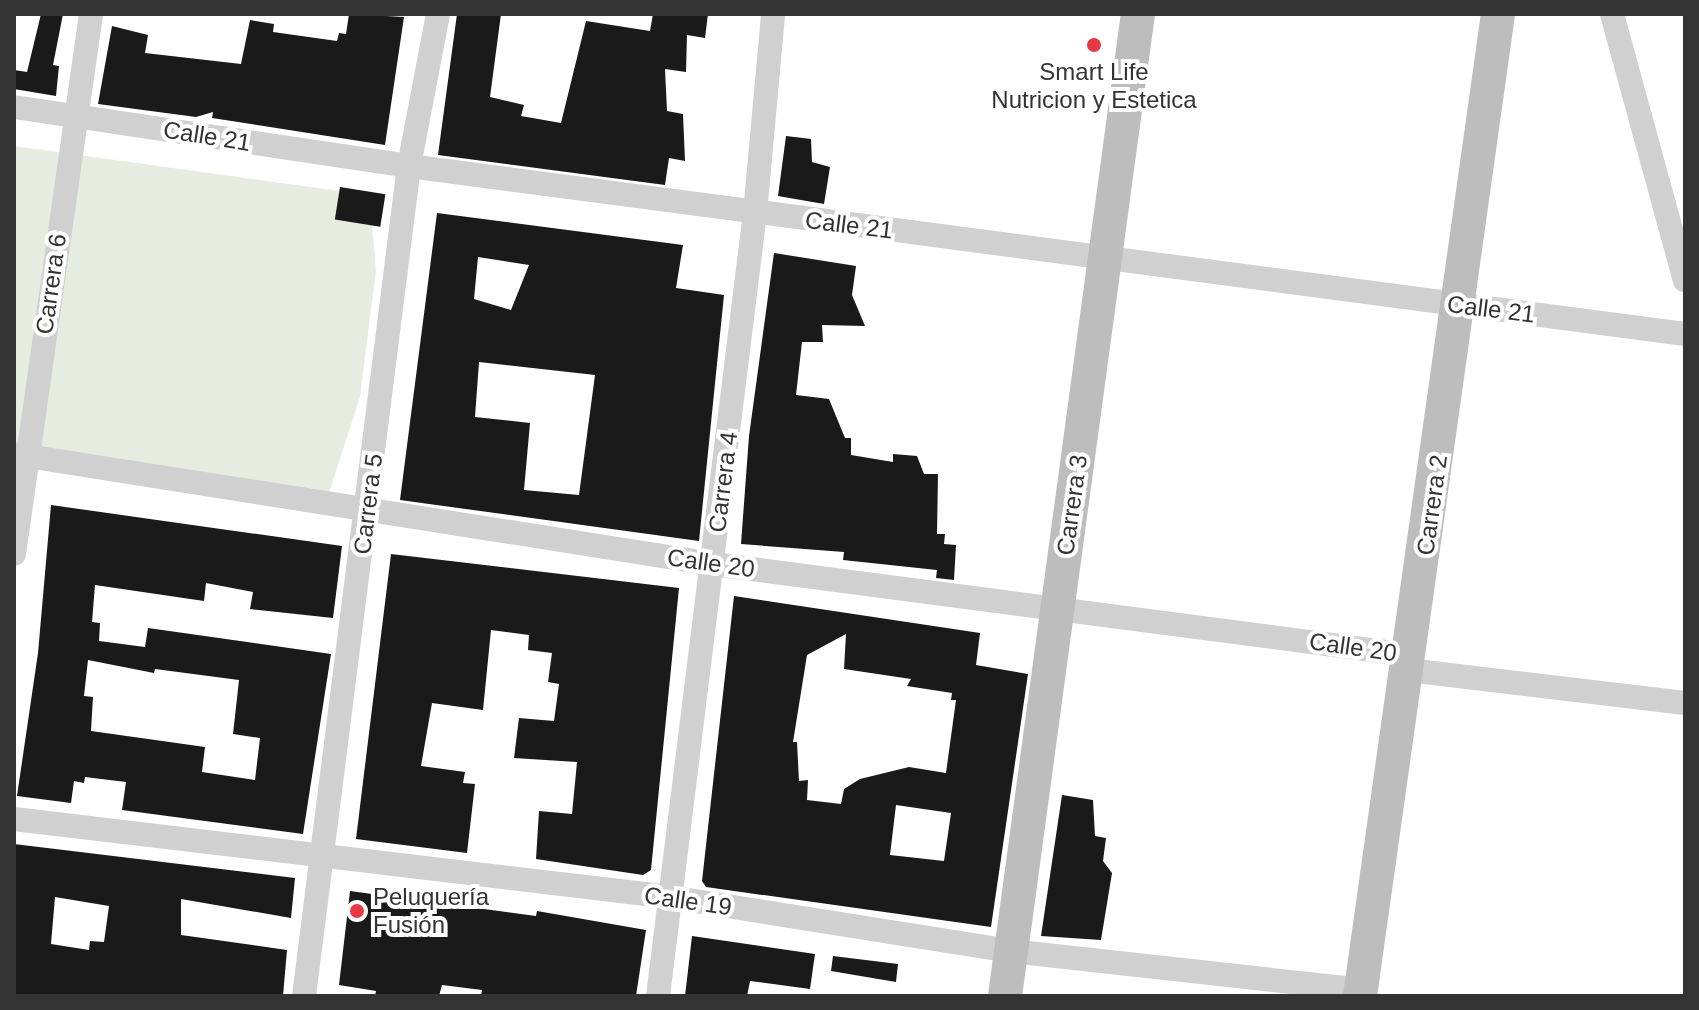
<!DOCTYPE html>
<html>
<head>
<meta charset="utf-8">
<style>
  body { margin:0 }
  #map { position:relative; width:1699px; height:1010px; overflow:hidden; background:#fff; font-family:Arial,sans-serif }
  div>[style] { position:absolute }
  .green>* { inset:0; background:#e6ecdf }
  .building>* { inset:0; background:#1a1a1a; transform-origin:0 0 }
  .street>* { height:24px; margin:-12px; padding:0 12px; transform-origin:12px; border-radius:12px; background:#d0d0d0 }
  .secondary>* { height:34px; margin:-17px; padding:0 17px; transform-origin:17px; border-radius:17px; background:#bdbdbd }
  .dots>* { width:22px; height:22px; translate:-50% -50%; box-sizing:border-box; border:4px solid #fff; border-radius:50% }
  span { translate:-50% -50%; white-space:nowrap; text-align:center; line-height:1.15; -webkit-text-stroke:8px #fff; paint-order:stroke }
  .poi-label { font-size:24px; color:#333 }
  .left { translate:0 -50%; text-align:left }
  .street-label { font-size:24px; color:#333 }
  .frame { position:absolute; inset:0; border:16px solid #333; pointer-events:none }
</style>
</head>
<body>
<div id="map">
  <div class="green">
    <i style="clip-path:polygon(14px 146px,369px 195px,376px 270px,360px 397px,328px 496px,14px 443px)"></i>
  </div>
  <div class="building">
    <i style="clip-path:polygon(41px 14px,63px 14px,53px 65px,59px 66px,56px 96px,14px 89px,14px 70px,27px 72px)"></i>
    <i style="clip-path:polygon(349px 14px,404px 17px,385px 145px,212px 118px,213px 112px,196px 117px,98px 104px,112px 26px,148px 35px,145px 53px,241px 64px,250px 20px,274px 24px,273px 32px,337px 41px,339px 33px,346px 34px)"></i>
    <i style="clip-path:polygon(457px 14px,501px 14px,490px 97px,524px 105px,521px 116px,561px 123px,586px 21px,650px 31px,653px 14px,708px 14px,705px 38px,687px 35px,686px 72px,665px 69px,667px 111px,683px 114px,685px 161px,669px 158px,665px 185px,438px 155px)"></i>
    <i style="clip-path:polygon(786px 136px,811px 139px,812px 162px,830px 167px,824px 204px,778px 196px)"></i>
    <i style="left:340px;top:187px;width:46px;height:33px;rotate:9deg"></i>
    <i style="clip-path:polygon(evenodd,437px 213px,683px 245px,676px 288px,724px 295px,699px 541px,400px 500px,437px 213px,478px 257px,529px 265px,511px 310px,474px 299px,478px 257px,437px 213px,479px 362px,595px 375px,579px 495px,524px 490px,530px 423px,475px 417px,479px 362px)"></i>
    <i style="clip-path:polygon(774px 253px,856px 266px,852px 295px,865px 326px,822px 325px,823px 342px,802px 342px,796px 395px,829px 399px,845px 438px,851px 438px,851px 455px,893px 462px,893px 454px,917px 456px,924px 474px,938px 474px,937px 534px,945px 534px,944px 544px,956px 545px,954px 580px,936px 578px,937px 570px,843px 560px,844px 552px,741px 544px,749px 436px)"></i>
    <i style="clip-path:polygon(evenodd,51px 505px,342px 546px,333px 618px,250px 609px,253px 592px,206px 583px,204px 601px,95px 585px,92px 622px,100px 623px,99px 641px,145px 647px,148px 628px,331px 654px,303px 834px,122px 810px,126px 782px,85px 777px,84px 783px,74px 781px,71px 803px,17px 796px,38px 653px,51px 505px,88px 660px,154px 673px,155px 669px,239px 680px,233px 734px,260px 738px,255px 780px,202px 772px,205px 747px,91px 731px,93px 697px,84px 696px,88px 660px)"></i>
    <i style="clip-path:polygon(391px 554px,679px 588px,651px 870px,643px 875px,536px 859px,539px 811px,572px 814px,577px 762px,514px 758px,519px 718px,554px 721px,559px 684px,548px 682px,552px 653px,528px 650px,529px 635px,491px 630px,483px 710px,432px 703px,421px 766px,465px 772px,463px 783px,475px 784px,467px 853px,356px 839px)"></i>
    <i style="clip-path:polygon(evenodd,734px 596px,980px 633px,976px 665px,1028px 674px,991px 927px,706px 887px,702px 881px,734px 596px,846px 634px,844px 669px,911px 679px,907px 686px,952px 693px,951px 700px,956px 700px,946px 773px,909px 767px,860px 779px,844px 789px,841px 804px,807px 800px,808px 780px,799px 781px,797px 742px,793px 742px,807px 655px,846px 634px,734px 596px,896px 805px,951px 813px,944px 861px,890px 855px,896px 805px)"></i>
    <i style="clip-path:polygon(1062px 795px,1093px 800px,1095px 836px,1106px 838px,1103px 861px,1112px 873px,1101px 940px,1041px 936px)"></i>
    <i style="clip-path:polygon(evenodd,14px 844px,295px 878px,291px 918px,181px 899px,181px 935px,287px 950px,283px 996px,14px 996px,14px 844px,55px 897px,109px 906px,104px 942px,90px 941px,89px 950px,51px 944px,55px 897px)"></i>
    <i style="clip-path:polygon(350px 891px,536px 916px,537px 911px,646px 930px,636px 996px,481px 996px,482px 990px,442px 985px,439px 996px,375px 996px,376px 991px,339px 985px)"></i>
    <i style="clip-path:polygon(692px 936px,815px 954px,810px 989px,750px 981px,747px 996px,685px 996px)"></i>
    <i style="clip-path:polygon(833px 956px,898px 964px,896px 982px,831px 971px)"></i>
  </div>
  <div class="street">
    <i style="left:1612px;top:14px;width:276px;rotate:74.7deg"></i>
    <i style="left:14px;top:107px;width:399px;rotate:8.5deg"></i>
    <i style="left:409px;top:166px;width:1287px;rotate:7.5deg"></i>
    <i style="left:14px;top:454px;width:708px;rotate:8.94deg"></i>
    <i style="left:713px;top:564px;width:703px;rotate:7.44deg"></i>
    <i style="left:14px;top:554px;width:545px;rotate:-81.88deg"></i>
    <i style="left:1408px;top:670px;width:279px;rotate:6.8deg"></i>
    <i style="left:14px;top:819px;width:661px;rotate:6.78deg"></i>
    <i style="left:670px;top:897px;width:344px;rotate:9deg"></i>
    <i style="left:1010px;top:951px;width:353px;rotate:6.3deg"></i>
    <i style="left:304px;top:996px;width:837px;rotate:-82.79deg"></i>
    <i style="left:409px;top:166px;width:155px;rotate:-79.2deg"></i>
    <i style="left:658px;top:996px;width:789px;rotate:-82.94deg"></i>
    <i style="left:755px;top:213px;width:200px;rotate:-84.8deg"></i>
  </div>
  <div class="secondary">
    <i style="left:1005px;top:996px;width:991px;rotate:-82.29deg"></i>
    <i style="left:1360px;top:996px;width:992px;rotate:-82deg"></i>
  </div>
  <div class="dots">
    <i style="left:1094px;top:45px;background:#e63946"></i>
    <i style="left:357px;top:911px;background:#e63946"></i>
  </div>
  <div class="poi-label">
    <span style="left:1094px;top:86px">Smart Life<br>Nutricion y Estetica</span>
    <span class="left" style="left:373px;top:911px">Peluquería<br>Fusión</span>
  </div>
  <div class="street-label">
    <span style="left:207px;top:136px;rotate:9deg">Calle 21</span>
    <span style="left:849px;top:225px;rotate:7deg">Calle 21</span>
    <span style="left:51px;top:284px;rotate:-82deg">Carrera 6</span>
    <span style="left:1491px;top:309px;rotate:7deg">Calle 21</span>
    <span style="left:723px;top:482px;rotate:-83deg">Carrera 4</span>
    <span style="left:368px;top:504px;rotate:-83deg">Carrera 5</span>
    <span style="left:1072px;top:505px;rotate:-82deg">Carrera 3</span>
    <span style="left:1432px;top:505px;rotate:-82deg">Carrera 2</span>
    <span style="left:711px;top:563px;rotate:8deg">Calle 20</span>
    <span style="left:1353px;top:647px;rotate:8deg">Calle 20</span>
    <span style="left:688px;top:901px;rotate:8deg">Calle 19</span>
  </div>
  <div class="frame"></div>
</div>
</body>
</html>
